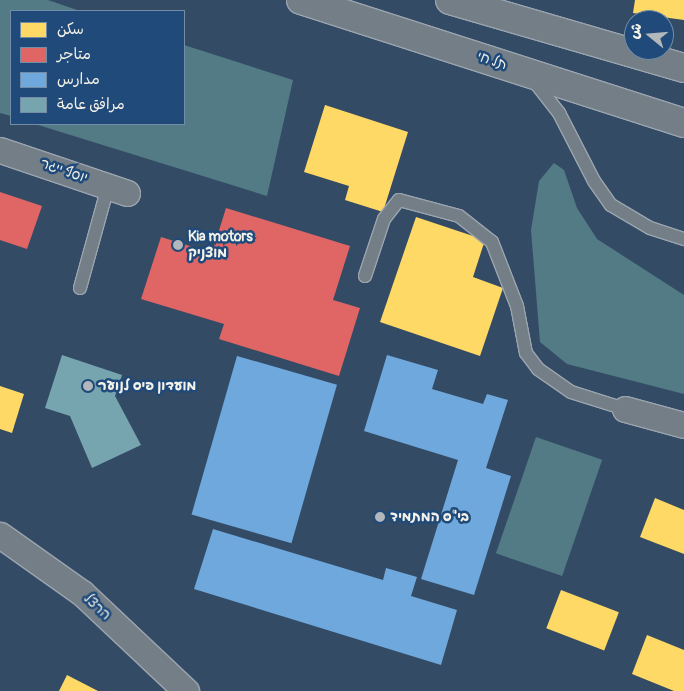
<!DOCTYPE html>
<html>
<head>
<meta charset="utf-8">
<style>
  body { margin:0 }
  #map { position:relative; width:684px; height:691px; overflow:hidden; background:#344b65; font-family:Pangolin,"Playpen Sans Arabic","Playpen Sans Hebrew",sans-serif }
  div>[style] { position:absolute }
  .green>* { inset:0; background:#527b86; transform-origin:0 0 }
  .homes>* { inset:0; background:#ffd966; transform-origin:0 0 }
  .shops>* { inset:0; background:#e06666 }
  .schools>* { inset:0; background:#6fa8dc; transform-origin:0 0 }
  .public>* { inset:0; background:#76a5af }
  .roads { filter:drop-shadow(1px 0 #9ba5af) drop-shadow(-1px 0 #9ba5af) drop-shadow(0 1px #9ba5af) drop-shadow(0 -1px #9ba5af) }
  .lane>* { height:12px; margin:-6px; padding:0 6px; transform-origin:6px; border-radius:6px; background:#737e87 }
  .street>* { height:25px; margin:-12.5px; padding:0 12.5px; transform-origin:12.5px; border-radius:12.5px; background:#737e87 }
  .highway>* { height:28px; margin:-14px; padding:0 14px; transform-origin:14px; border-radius:14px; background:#737e87 }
  .dots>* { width:14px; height:14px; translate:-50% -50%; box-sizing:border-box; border:2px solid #1f4a7a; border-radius:50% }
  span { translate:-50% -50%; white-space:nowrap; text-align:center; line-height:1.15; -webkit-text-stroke:5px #1f4a7a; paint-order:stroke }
  .street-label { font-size:14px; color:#f4f1e8 }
  .poi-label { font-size:14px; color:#f4f1e8; font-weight:700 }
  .left { translate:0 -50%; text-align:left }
  .legend { position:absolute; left:10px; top:10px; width:175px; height:115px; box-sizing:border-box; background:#1f4a7a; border:1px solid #748da6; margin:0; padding:6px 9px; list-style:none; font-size:15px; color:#f4f1e8 }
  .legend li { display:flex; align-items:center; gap:10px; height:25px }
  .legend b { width:25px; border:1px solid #748da6 }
  .north { position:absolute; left:624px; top:10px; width:50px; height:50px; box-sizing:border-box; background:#1f4a7a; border:1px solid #748da6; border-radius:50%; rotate:287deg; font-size:14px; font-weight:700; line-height:20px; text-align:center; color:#f4f1e8 }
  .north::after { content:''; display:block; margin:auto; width:18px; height:22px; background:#b1b7ba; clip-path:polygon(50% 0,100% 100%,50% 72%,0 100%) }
</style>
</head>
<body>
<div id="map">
  <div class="green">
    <i style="clip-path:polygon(0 0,48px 0,80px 11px,11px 11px,11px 116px,0 113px)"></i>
    <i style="clip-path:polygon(184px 45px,293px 80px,267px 196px,35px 124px,184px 124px)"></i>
    <i style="clip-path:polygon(554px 163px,564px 170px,577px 208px,597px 239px,684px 295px,684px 394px,567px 364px,540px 342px,531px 230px,539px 181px)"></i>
    <i style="left:536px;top:437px;width:70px;height:123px;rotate:19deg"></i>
  </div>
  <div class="homes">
    <i style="clip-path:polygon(635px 0,684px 0,684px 20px,633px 13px)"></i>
    <i style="clip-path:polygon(325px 105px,408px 132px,383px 212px,345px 200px,349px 186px,304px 172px)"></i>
    <i style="clip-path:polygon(416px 217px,485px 240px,473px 277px,503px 288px,480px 356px,380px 322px)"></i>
    <i style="clip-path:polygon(0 386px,24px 394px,12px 433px,0 429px)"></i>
    <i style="clip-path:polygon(655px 498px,684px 510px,684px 554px,640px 537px)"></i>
    <i style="left:561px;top:590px;width:62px;height:41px;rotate:21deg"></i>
    <i style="clip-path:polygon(647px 635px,684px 650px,684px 691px,674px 691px,632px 674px)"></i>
    <i style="clip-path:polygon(67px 675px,98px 691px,59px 691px)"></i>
  </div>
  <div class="shops">
    <i style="clip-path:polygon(0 192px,42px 206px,27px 249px,0 240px)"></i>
    <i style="clip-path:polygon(226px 208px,350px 246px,333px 300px,360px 308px,339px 376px,219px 339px,224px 324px,141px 299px,161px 237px,212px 253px)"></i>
  </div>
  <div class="schools">
    <i style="clip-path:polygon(387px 355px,438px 370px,432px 389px,483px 404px,487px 394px,508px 400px,486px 468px,511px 476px,474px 595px,421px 579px,458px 460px,364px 431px)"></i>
    <i style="left:237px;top:356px;width:104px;height:165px;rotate:16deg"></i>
    <i style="clip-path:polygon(213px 529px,383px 580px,386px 568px,417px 577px,411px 596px,457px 610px,441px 665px,194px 589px)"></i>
  </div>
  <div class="public">
    <i style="clip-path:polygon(62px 355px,122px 375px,115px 396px,141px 445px,92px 468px,70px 416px,45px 408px)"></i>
  </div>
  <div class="roads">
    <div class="lane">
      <i style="left:534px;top:81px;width:41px;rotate:52deg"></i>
      <i style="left:559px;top:113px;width:76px;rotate:62.8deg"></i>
      <i style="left:594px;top:181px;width:29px;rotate:55deg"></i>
      <i style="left:611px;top:205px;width:45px;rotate:30.5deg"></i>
      <i style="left:650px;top:228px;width:36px;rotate:18deg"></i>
      <i style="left:365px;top:276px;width:60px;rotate:-71.6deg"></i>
      <i style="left:384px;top:219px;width:24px;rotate:-52deg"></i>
      <i style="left:399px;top:200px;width:62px;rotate:14.9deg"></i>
      <i style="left:459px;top:216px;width:42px;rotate:38.2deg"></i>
      <i style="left:492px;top:242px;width:69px;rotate:68.7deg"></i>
      <i style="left:517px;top:306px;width:48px;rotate:79.2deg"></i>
      <i style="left:526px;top:353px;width:20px;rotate:53deg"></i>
      <i style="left:538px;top:369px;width:40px;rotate:34.9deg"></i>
      <i style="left:571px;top:392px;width:57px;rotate:17.5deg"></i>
      <i style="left:80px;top:288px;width:106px;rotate:-74.6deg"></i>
    </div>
    <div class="street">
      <i style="left:0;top:150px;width:134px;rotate:18.7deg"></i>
      <i style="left:625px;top:409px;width:61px;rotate:15.2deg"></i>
      <i style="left:0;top:535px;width:100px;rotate:35.3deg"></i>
      <i style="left:82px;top:593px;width:143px;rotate:43.3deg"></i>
    </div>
    <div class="highway">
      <i style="left:301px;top:0;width:402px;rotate:17.8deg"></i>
      <i style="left:450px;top:0;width:244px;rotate:16.2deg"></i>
    </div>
  </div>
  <div class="dots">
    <i style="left:178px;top:245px;background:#b1b7ba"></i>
    <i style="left:88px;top:386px;background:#b1b7ba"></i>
    <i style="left:380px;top:517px;background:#b1b7ba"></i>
  </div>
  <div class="street-label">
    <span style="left:492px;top:61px;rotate:18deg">תל חי</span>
    <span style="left:64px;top:171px;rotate:19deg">יוסף ייגר</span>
    <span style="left:97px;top:607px;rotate:43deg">הרצל</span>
  </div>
  <div class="poi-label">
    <span class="left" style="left:188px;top:245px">Kia motors<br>מוצניק</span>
    <span class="left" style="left:98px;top:386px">מועדון פיס לנוער</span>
    <span class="left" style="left:390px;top:517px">בי"ס המתמיד</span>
  </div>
  <ul class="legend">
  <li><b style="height:14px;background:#ffd966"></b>سكن</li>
  <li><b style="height:14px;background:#e06666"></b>متاجر</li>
  <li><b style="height:14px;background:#6fa8dc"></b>مدارس</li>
  <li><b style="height:14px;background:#76a5af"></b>مرافق عامة</li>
  </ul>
  <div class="north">ش</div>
</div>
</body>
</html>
